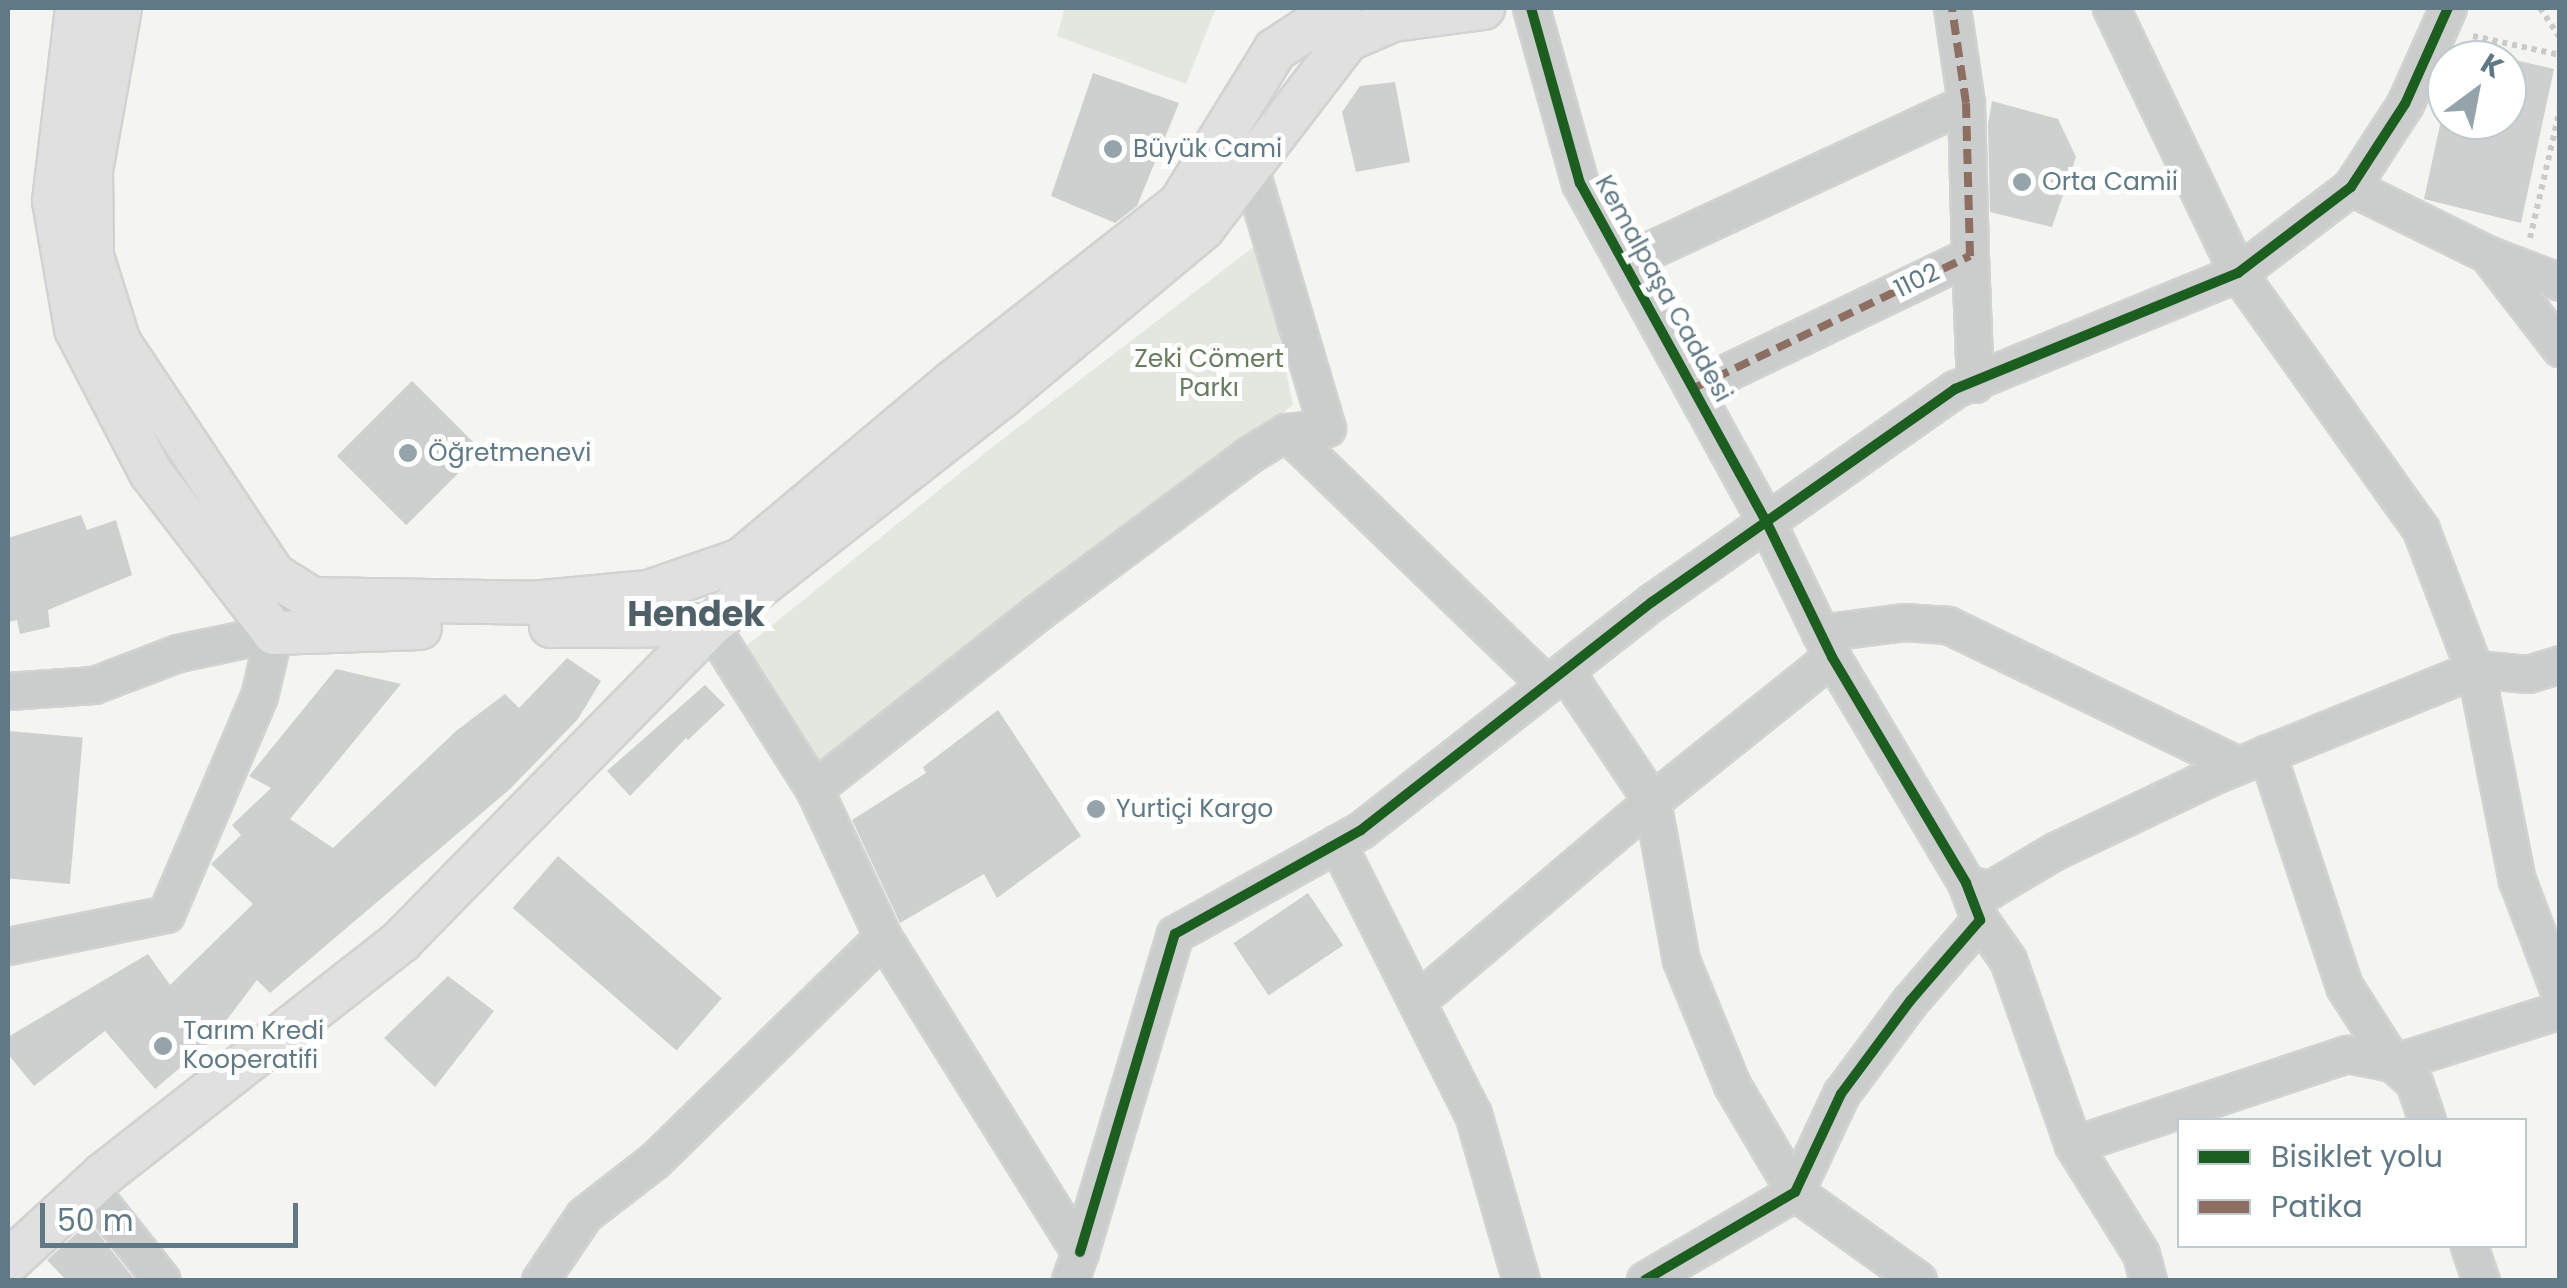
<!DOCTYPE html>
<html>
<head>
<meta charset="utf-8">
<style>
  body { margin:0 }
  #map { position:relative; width:2567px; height:1288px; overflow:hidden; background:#f4f4f1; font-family:Poppins,sans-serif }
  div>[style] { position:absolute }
  .green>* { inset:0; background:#e4e7df }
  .building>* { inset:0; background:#ced0cf; transform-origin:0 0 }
  .path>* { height:6px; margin-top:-3px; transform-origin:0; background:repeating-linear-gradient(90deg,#cacacb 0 5px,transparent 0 10px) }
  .roads { filter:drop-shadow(2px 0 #d1d2d1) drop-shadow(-2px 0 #d1d2d1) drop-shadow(0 2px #d1d2d1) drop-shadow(0 -2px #d1d2d1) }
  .minor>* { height:35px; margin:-17.5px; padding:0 17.5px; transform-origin:17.5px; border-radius:17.5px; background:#cbcdcd }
  .major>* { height:42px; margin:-21px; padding:0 21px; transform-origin:21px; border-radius:21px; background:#e0e0e0 }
  .quiet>* { height:8px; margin-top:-4px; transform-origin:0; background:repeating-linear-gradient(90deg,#8d6e63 0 15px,transparent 0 23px) }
  .cycleway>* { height:10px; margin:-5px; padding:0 5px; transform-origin:5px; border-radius:5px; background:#1b5e20 }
  .dots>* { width:28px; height:28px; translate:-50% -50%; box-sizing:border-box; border:5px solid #fff; border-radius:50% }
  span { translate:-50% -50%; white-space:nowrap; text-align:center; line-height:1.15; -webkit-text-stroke:10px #fff; paint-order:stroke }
  .poi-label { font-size:25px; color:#617984 }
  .left { translate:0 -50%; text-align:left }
  .street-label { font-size:25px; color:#617984 }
  .park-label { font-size:25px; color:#697b61 }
  .district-label { font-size:35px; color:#506069; font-weight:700 }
  .frame { position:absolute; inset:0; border:10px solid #617984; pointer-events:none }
  .legend { position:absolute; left:2177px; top:1118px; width:350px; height:130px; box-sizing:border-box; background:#fff; border:2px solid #c0c9ce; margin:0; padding:12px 18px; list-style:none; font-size:30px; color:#617984 }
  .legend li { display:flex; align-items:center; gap:20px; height:50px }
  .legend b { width:50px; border:2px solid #c0c9ce }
  .north { position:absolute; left:2427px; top:40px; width:100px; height:100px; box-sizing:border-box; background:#fff; border:2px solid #c0c9ce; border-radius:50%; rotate:32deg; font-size:28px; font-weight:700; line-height:40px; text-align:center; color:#617984 }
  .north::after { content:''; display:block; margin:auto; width:35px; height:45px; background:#94a4aa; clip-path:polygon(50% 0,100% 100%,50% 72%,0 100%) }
  .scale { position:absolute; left:40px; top:1203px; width:258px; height:45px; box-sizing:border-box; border:5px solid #617984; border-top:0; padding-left:12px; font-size:30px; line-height:35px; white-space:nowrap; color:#617984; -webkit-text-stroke:8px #fff; paint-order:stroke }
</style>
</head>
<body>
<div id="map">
  <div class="green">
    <i style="clip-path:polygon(1065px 8px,1216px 8px,1186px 84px,1057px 36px)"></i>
    <i style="clip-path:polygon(1260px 242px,1293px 405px,807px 773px,739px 652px,990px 449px)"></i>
  </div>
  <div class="building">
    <i style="clip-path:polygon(2507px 58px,2554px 69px,2521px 223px,2424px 199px,2441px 120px,2507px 120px)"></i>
    <i style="clip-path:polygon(1093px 73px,1179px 103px,1137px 206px,1115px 223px,1051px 196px)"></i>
    <i style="clip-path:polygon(1395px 82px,1410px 162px,1356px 172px,1342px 112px,1360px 86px)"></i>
    <i style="clip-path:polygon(1992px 101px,2058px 119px,2076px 157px,2052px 227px,1990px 212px,1988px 124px)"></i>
    <i style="left:412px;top:381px;width:98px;height:106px;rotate:45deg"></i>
    <i style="clip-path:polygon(81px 515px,87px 530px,116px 520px,132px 575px,48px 610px,50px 627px,20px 634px,17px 620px,8px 622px,8px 538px)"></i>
    <i style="clip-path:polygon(567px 658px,601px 681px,578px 719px,510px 789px,270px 993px,257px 980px,210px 1042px,155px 1089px,105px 1031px,34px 1086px,8px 1054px,8px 1037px,148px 954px,170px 985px,253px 904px,211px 864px,241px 835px,232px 825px,271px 788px,249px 776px,336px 669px,401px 684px,290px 819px,333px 848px,456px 731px,505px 694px,519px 708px)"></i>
    <i style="clip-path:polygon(705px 685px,725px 705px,688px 740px,686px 738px,630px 796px,607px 771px)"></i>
    <i style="clip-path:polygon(998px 710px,1081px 836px,997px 898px,984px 874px,900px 923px,852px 820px,926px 773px,923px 767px)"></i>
    <i style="left:8px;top:731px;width:75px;height:147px;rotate:5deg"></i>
    <i style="left:558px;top:856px;width:217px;height:69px;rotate:41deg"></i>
    <i style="left:1308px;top:893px;width:63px;height:90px;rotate:56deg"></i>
    <i style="clip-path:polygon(448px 976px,494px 1011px,435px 1087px,384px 1038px)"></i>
    <i style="clip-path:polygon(89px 1222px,135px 1280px,66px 1280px,47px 1260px)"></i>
  </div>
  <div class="path">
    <i style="left:2540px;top:8px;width:36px;rotate:56deg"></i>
    <i style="left:2473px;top:36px;width:89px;rotate:12.3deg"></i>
    <i style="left:2530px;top:238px;width:132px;rotate:-76.9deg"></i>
  </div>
  <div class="roads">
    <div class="minor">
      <i style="left:1531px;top:8px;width:182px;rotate:74.4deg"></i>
      <i style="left:1580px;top:183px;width:388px;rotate:61.2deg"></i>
      <i style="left:1767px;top:523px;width:149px;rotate:64.1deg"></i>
      <i style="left:1832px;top:657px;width:263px;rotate:59.3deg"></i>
      <i style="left:1966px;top:883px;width:40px;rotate:69deg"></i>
      <i style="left:1980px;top:920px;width:107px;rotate:130.8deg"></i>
      <i style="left:1910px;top:1001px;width:116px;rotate:126.6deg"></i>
      <i style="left:1841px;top:1094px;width:108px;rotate:115.1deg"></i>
      <i style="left:1795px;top:1192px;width:174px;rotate:149.6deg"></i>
      <i style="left:2111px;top:8px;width:294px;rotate:64.4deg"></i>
      <i style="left:2238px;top:273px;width:315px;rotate:54.5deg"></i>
      <i style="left:2421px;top:530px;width:157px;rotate:69.1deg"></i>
      <i style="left:2477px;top:677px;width:207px;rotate:78.9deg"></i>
      <i style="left:2517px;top:880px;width:122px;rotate:69.3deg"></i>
      <i style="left:2351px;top:187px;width:152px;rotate:26.2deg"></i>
      <i style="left:2487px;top:254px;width:78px;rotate:21deg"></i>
      <i style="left:1652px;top:249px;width:346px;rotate:-24.9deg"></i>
      <i style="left:2488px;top:255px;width:118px;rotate:52.3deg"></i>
      <i style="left:1970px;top:256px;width:128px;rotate:87.8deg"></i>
      <i style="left:1694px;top:388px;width:306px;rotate:-25.6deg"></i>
      <i style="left:1970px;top:256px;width:153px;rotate:-91.5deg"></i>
      <i style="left:1966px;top:103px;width:96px;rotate:-98.4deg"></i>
      <i style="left:1286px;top:432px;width:363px;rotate:44.1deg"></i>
      <i style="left:1820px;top:633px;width:84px;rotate:-7.5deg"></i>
      <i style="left:1903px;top:622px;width:45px;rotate:3.8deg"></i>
      <i style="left:1948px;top:625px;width:321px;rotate:25.8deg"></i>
      <i style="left:1565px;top:671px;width:156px;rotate:56.2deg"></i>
      <i style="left:1652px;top:801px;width:162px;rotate:79.7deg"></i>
      <i style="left:1681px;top:960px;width:135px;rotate:67.8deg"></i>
      <i style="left:1732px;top:1085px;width:124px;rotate:59.5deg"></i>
      <i style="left:1795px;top:1192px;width:151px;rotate:35.6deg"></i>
      <i style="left:8px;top:691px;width:86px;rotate:-4deg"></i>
      <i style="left:94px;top:685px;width:90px;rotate:-20.9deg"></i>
      <i style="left:178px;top:653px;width:98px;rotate:-11.8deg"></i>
      <i style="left:2267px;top:753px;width:245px;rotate:71.7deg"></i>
      <i style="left:2344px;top:986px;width:91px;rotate:57.5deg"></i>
      <i style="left:2393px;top:1063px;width:28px;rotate:42deg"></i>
      <i style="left:2414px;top:1082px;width:40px;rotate:71.1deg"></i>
      <i style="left:814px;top:789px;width:285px;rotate:-38.3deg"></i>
      <i style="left:1038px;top:612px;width:264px;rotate:-36.7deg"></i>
      <i style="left:1250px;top:454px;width:42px;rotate:-31.4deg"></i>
      <i style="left:1286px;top:432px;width:41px;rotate:-5.6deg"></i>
      <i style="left:1327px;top:428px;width:274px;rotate:-106.5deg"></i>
      <i style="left:1337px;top:843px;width:303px;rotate:63.4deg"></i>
      <i style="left:1473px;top:1114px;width:173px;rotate:73.9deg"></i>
      <i style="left:1966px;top:883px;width:24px;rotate:17deg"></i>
      <i style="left:1989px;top:890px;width:77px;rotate:-30.6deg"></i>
      <i style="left:2055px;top:851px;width:174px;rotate:-25.5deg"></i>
      <i style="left:2212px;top:776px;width:284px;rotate:-22.1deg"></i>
      <i style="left:2475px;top:669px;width:53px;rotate:5.4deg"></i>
      <i style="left:2528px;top:674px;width:34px;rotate:-17deg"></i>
      <i style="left:1980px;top:920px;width:49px;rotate:55deg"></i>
      <i style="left:2008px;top:960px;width:196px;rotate:70.6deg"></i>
      <i style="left:2073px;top:1145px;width:128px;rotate:58deg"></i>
      <i style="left:2141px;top:1254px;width:27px;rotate:75deg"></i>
      <i style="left:883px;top:937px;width:372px;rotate:58deg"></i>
      <i style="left:1080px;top:1252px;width:30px;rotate:110deg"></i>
      <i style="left:8px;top:946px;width:161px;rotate:-11.4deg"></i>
      <i style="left:166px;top:914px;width:237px;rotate:-66.9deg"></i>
      <i style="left:259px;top:696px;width:65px;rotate:-76.6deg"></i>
      <i style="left:274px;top:633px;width:27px;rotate:-90deg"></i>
      <i style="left:1417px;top:1001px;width:309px;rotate:-40.4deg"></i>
      <i style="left:1652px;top:801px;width:231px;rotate:-38.7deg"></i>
      <i style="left:2073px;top:1145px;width:289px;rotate:-18.4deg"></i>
      <i style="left:2347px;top:1054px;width:47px;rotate:11.1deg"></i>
      <i style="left:2393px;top:1063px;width:175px;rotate:-17.6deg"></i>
      <i style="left:89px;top:1188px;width:117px;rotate:51.6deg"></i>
      <i style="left:2469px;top:1246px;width:36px;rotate:71deg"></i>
      <i style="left:1080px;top:1252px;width:332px;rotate:-73.4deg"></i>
      <i style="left:1175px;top:934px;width:213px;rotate:-29.2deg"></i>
      <i style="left:1361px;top:830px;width:370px;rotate:-38.1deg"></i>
      <i style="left:1652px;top:602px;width:370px;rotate:-35.1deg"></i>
      <i style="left:1955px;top:389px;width:306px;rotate:-22.3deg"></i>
      <i style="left:2238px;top:273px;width:142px;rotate:-37.3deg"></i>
      <i style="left:2351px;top:187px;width:99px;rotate:-57deg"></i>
      <i style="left:2405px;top:104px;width:105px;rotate:-65.9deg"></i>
      <i style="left:540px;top:1280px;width:78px;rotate:-55.9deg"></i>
      <i style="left:584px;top:1215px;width:90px;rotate:-37.8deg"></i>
      <i style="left:655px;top:1160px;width:319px;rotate:-44.4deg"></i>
      <i style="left:883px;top:937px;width:163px;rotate:-115deg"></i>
      <i style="left:814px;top:789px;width:194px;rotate:-122.4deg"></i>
    </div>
    <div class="major">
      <i style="left:77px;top:8px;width:194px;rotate:96.8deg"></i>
      <i style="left:54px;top:201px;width:130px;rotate:80.2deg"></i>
      <i style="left:76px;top:329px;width:162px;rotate:62.5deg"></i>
      <i style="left:151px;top:473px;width:202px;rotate:52.4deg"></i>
      <i style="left:274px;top:633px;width:146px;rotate:-2deg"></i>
      <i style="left:120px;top:8px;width:166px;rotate:100.1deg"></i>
      <i style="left:91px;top:171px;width:85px;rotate:89.3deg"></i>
      <i style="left:92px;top:256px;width:90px;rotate:72.6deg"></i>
      <i style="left:119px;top:342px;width:280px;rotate:56.4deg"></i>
      <i style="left:274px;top:575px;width:45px;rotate:32.3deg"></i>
      <i style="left:312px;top:599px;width:220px;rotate:1deg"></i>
      <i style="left:532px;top:603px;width:117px;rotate:-5.4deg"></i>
      <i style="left:648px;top:592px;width:98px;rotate:-19deg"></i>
      <i style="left:741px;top:560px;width:277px;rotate:-40deg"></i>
      <i style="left:953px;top:382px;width:288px;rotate:-38.1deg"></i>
      <i style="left:1180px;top:204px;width:181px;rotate:-58.3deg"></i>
      <i style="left:1275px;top:50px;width:77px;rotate:-33.3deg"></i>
      <i style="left:551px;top:626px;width:159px;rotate:-0.4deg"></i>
      <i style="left:8px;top:1262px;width:130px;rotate:-42.5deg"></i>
      <i style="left:104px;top:1174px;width:377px;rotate:-38.1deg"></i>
      <i style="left:401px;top:941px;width:442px;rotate:-45.6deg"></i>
      <i style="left:710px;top:625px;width:370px;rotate:-38.1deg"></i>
      <i style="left:1001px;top:397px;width:263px;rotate:-39.9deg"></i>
      <i style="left:1203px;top:228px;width:237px;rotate:-52.5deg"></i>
      <i style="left:1347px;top:40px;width:50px;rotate:-23.5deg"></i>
      <i style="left:1393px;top:20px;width:91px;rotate:-7.6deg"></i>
    </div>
  </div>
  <div class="quiet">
    <i style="left:1694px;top:388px;width:306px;rotate:-25.6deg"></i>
    <i style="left:1970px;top:256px;width:153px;rotate:-91.5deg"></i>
    <i style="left:1966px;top:103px;width:96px;rotate:-98.4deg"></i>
  </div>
  <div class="cycleway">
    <i style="left:1531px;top:8px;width:182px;rotate:74.4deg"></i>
    <i style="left:1580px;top:183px;width:388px;rotate:61.2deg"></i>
    <i style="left:1767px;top:523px;width:149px;rotate:64.1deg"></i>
    <i style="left:1832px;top:657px;width:263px;rotate:59.3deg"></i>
    <i style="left:1966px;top:883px;width:40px;rotate:69deg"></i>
    <i style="left:1980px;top:920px;width:107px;rotate:130.8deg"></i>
    <i style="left:1910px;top:1001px;width:116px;rotate:126.6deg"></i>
    <i style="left:1841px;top:1094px;width:108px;rotate:115.1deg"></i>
    <i style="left:1795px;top:1192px;width:174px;rotate:149.6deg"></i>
    <i style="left:1080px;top:1252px;width:332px;rotate:-73.4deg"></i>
    <i style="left:1175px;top:934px;width:213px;rotate:-29.2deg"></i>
    <i style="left:1361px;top:830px;width:370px;rotate:-38.1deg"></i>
    <i style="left:1652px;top:602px;width:370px;rotate:-35.1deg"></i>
    <i style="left:1955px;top:389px;width:306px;rotate:-22.3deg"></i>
    <i style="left:2238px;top:273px;width:142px;rotate:-37.3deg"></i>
    <i style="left:2351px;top:187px;width:99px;rotate:-57deg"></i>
    <i style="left:2405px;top:104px;width:105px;rotate:-65.9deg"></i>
  </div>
  <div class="dots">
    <i style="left:1113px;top:149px;background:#94a4aa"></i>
    <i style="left:2022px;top:182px;background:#94a4aa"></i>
    <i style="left:408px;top:453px;background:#94a4aa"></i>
    <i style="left:1096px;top:809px;background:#94a4aa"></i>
    <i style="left:163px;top:1046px;background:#94a4aa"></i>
  </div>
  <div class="poi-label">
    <span class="left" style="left:1133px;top:149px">Büyük Cami</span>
    <span class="left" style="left:2042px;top:182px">Orta Camii</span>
    <span class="left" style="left:428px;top:453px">Öğretmenevi</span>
    <span class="left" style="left:1116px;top:809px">Yurtiçi Kargo</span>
    <span class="left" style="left:183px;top:1046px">Tarım Kredi<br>Kooperatifi</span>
  </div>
  <div class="street-label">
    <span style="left:1917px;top:281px;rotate:-26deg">1102</span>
    <span style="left:1663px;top:289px;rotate:61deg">Kemalpaşa Caddesi</span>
  </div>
  <div class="park-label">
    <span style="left:1209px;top:374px">Zeki Cömert<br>Parkı</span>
  </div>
  <div class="district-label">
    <span style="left:696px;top:614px">Hendek</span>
  </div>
  <div class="frame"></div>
  <ul class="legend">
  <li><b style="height:12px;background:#1b5e20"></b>Bisiklet yolu</li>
  <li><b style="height:12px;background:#8d6e63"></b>Patika</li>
  </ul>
  <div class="north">K</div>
  <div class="scale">50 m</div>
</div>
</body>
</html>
